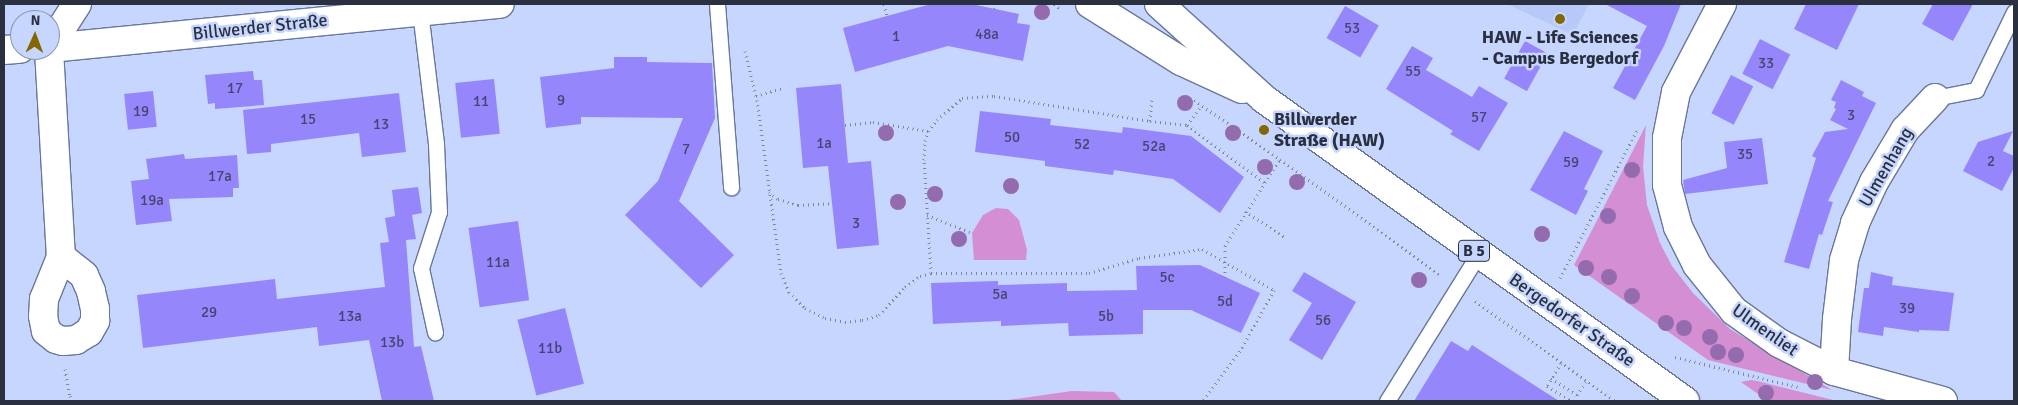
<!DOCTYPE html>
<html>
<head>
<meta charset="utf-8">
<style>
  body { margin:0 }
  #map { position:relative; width:2018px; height:405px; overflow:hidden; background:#c6d6fe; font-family:Signika,sans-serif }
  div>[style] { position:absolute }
  .built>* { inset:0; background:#b7c9f7 }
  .green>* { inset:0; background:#d38fd1 }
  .building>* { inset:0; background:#9686fc; transform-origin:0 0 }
  .path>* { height:3px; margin-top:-1.5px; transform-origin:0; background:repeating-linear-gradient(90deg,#7c87a4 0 1px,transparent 0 5px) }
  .roads { filter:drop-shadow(1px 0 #68779a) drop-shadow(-1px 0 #68779a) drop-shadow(0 1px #68779a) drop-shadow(0 -1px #68779a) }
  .service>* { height:15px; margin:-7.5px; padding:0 7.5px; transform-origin:7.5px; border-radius:7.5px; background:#fff }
  .minor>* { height:28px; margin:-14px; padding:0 14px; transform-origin:14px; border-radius:14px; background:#fff }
  .primary>* { height:28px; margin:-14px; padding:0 14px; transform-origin:14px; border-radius:14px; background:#fff }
  .trees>* { width:16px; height:16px; margin:-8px; border-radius:50%; background:#946bae }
  .dots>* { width:14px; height:14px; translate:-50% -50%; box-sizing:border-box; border:2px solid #c6d6fe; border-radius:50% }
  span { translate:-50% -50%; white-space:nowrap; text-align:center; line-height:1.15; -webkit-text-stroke:5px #c6d6fe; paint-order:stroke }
  .number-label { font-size:15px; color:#45466e }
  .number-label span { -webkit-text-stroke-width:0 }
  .shield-label span { padding:1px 4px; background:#c6d6fe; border:1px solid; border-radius:4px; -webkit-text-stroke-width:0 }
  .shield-label { font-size:16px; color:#2a303f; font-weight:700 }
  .street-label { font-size:18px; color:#2a303f }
  .poi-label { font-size:18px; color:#2a303f; font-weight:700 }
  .left { translate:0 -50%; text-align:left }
  .frame { position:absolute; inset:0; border:5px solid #2a303f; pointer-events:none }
  .north { position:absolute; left:10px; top:10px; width:50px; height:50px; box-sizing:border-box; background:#c6d6fe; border:1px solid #8894b2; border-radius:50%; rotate:2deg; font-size:14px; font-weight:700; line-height:20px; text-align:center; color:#2a303f }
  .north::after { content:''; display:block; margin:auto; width:18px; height:22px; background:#856600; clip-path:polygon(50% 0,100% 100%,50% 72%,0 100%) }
</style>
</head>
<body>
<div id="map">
  <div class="built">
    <i style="clip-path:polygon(1507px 4px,1589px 4px,1573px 35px)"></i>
  </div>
  <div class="green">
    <i style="clip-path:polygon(1646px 125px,1643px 166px,1647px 205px,1660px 243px,1672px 266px,1693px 293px,1730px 329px,1832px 390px,1708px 360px,1574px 265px)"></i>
    <i style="clip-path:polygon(996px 208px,1008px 209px,1019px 220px,1027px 250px,1026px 260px,974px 260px,972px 233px,983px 215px)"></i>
    <i style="clip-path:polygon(1751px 380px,1757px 381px,1837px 401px,1768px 401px,1741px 382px)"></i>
    <i style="clip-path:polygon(1072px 391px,1114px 392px,1122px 401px,1001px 401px)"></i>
  </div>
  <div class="building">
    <i style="clip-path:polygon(931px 4px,971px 4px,1019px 14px,1017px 23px,1030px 25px,1023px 61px,948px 46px,855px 72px,843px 28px)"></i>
    <i style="clip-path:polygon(1605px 4px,1681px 4px,1664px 46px,1635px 100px,1613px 88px,1647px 26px)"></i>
    <i style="clip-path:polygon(1806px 4px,1859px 4px,1837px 50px,1794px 29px)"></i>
    <i style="clip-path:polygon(1933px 4px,1973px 4px,1953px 41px,1922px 24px)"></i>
    <i style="left:1345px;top:6px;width:39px;height:37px;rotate:30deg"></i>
    <i style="left:1760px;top:39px;width:34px;height:39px;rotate:27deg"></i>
    <i style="left:1525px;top:41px;width:26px;height:43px;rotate:29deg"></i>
    <i style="clip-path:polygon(1412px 46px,1433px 58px,1426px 70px,1472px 97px,1479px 86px,1508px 103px,1479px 151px,1450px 134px,1453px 131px,1386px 89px)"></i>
    <i style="clip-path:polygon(614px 57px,647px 57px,647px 62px,712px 63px,715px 118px,679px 201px,734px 255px,701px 288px,625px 215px,658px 181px,683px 118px,581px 117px,581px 124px,546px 128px,540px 77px,614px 68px)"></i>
    <i style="clip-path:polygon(253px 71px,254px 80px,262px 80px,264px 105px,215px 109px,215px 103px,208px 104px,205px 75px)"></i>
    <i style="left:1731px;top:75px;width:25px;height:43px;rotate:27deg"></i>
    <i style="left:494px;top:79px;width:55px;height:39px;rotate:84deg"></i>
    <i style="clip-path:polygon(1841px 80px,1864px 92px,1862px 96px,1876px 103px,1828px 201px,1833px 202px,1822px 235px,1819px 234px,1809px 269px,1784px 262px,1816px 158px,1812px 156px,1825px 132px,1848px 129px,1830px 120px,1836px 109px,1834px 108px,1836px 102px,1831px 100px)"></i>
    <i style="clip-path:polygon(841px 84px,848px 163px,871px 161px,879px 245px,837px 249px,828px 166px,803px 168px,796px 88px)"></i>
    <i style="left:153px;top:91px;width:36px;height:29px;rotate:84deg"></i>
    <i style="clip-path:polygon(399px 93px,406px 152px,362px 157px,359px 133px,271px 144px,271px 152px,247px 154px,243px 110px)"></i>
    <i style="clip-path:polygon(980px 111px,1051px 119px,1050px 125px,1122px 133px,1123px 127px,1191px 136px,1244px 177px,1220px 213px,1173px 179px,1114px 170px,1113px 175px,1045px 166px,1045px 161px,975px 152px)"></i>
    <i style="clip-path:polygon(1564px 131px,1603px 151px,1584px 189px,1588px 191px,1576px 215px,1530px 190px)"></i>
    <i style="clip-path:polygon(2013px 131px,2003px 151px,2014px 156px,2014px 168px,2002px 191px,1963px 171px,1978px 142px)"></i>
    <i style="clip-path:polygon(1762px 138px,1768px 184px,1685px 194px,1683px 180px,1727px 168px,1724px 142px)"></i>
    <i style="clip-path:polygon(184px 154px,185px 159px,237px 155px,239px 188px,233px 188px,233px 197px,169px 199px,172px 221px,136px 225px,131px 181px,149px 179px,146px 159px)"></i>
    <i style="clip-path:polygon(418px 187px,422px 213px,412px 215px,416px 239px,406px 240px,414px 347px,421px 346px,434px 401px,382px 401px,369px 340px,319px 346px,317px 327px,143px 348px,137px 295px,275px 279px,277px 299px,385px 287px,380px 243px,389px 242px,385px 218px,395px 216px,392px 190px)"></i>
    <i style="left:518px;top:221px;width:80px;height:50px;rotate:82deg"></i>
    <i style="clip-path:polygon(1200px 265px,1260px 293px,1241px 333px,1191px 310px,1143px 310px,1143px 334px,1069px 336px,1068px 323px,1001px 326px,1001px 321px,933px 324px,931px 283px,998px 281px,998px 285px,1067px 283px,1067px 291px,1137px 290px,1136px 266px)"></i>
    <i style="clip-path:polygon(1304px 272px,1356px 302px,1322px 360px,1289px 340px,1312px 303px,1292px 291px)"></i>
    <i style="clip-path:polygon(1871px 272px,1893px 277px,1892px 285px,1954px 293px,1949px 331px,1919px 330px,1919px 332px,1884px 327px,1883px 336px,1858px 332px,1864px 288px,1869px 288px)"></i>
    <i style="left:565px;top:308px;width:78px;height:49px;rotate:76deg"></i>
    <i style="clip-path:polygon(1451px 341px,1468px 351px,1472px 345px,1559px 401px,1414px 401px)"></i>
  </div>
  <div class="path">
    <i style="left:884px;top:4px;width:12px;rotate:76deg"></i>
    <i style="left:1054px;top:4px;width:9px;rotate:36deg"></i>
    <i style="left:995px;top:9px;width:5px;rotate:-79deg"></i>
    <i style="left:745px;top:51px;width:50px;rotate:76.2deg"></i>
    <i style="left:757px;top:100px;width:175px;rotate:82.1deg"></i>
    <i style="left:781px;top:273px;width:21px;rotate:67deg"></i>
    <i style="left:789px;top:292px;width:23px;rotate:45deg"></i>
    <i style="left:805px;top:308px;width:22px;rotate:27deg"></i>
    <i style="left:825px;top:318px;width:20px;rotate:11deg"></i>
    <i style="left:845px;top:322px;width:17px;rotate:-7deg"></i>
    <i style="left:862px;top:320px;width:18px;rotate:-16deg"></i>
    <i style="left:879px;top:315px;width:38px;rotate:-47deg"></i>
    <i style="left:905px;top:287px;width:19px;rotate:-36deg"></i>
    <i style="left:920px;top:276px;width:11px;rotate:-15deg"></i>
    <i style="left:931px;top:273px;width:158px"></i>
    <i style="left:1089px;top:273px;width:52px;rotate:-16.7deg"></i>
    <i style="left:1139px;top:258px;width:64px;rotate:-8.1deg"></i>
    <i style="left:1202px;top:249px;width:83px;rotate:29.7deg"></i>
    <i style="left:1274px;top:290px;width:70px;rotate:119.1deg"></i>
    <i style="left:1240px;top:351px;width:62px;rotate:126.5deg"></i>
    <i style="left:756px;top:96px;width:28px;rotate:-17deg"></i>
    <i style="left:1194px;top:100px;width:104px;rotate:34.5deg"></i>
    <i style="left:1280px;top:159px;width:198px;rotate:35.9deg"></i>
    <i style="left:1150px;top:121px;width:24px;rotate:-85deg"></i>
    <i style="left:845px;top:125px;width:28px;rotate:-6deg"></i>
    <i style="left:873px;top:122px;width:56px;rotate:9.3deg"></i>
    <i style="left:1187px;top:125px;width:96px;rotate:36.5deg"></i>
    <i style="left:769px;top:192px;width:11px;rotate:38deg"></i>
    <i style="left:778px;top:199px;width:21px;rotate:17deg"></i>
    <i style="left:798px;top:205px;width:34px;rotate:-3deg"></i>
    <i style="left:1245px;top:211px;width:49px;rotate:33.4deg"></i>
    <i style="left:927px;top:215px;width:48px;rotate:21.8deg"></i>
    <i style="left:931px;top:273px;width:113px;rotate:-93.5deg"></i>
    <i style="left:924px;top:160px;width:19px;rotate:-87deg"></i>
    <i style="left:925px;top:141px;width:10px;rotate:-73deg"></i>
    <i style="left:928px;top:131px;width:14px;rotate:-51deg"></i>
    <i style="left:937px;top:120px;width:33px;rotate:-41deg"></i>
    <i style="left:962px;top:98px;width:32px;rotate:-4deg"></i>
    <i style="left:994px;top:96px;width:158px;rotate:9.1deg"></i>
    <i style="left:1150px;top:121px;width:37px;rotate:6deg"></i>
    <i style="left:1187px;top:125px;width:24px;rotate:-54deg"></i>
    <i style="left:1225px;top:277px;width:31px;rotate:-90deg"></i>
    <i style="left:1225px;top:246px;width:103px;rotate:-57.7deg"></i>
    <i style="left:1560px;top:278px;width:169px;rotate:-62.5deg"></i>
    <i style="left:1475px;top:301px;width:172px;rotate:35.5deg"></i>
    <i style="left:1675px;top:357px;width:127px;rotate:13.7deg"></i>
    <i style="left:1561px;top:363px;width:27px;rotate:121deg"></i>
    <i style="left:1547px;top:386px;width:29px;rotate:31deg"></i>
    <i style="left:65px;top:369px;width:27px;rotate:80deg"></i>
    <i style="left:70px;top:396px;width:6px;rotate:59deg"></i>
    <i style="left:1551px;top:378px;width:31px;rotate:33deg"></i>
    <i style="left:1577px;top:395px;width:17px;rotate:-57deg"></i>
  </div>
  <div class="roads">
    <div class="service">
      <i style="left:717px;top:4px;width:184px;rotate:85.6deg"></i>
      <i style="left:420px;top:11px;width:134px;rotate:83.1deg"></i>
      <i style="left:436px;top:144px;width:68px;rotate:87.5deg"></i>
      <i style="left:439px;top:212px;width:59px;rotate:107.8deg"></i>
      <i style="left:421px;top:268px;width:66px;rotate:77.7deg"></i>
      <i style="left:1935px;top:98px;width:42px;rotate:-11deg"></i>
      <i style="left:1976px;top:90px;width:87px;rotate:-64deg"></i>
      <i style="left:1387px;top:401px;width:172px;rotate:-58.1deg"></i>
    </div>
    <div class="minor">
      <i style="left:1722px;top:4px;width:99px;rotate:117.6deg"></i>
      <i style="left:1676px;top:92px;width:47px;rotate:101.1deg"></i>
      <i style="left:1667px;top:138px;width:47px;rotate:90deg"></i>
      <i style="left:1667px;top:185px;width:43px;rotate:75.3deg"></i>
      <i style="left:1678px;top:227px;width:42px;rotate:63.4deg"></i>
      <i style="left:1697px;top:265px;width:59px;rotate:51.2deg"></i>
      <i style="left:1734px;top:311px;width:55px;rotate:35.4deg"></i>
      <i style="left:1779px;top:343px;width:62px;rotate:27deg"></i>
      <i style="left:1834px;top:371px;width:113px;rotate:15.4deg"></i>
      <i style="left:50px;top:46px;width:50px;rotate:-57.3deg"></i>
      <i style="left:50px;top:48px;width:452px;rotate:-5.6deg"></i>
      <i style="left:4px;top:50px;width:16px;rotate:-4deg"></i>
      <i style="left:49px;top:50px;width:207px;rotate:86.7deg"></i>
      <i style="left:61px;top:257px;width:45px;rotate:112deg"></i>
      <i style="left:44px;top:299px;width:17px;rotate:93deg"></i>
      <i style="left:43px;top:316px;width:15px;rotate:79deg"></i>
      <i style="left:46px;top:331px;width:13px;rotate:39deg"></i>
      <i style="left:56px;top:339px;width:7px;rotate:16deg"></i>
      <i style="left:63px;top:341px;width:13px;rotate:-4deg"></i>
      <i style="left:76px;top:340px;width:15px;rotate:-32deg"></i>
      <i style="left:89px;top:332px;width:13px;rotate:-61deg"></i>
      <i style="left:95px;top:321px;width:12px;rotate:-90deg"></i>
      <i style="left:95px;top:309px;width:18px;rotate:-103deg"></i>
      <i style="left:91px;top:291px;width:17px;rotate:-114deg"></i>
      <i style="left:84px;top:275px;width:29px;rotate:-142deg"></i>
      <i style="left:1834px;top:371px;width:52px;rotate:-86.7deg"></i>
      <i style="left:1837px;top:319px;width:59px;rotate:-83.2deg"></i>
      <i style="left:1844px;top:260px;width:39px;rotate:-73deg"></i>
      <i style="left:1855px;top:223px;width:45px;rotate:-65.1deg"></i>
      <i style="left:1874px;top:182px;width:61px;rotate:-59.2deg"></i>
      <i style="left:1905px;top:130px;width:44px;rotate:-46.8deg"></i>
    </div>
    <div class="primary">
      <i style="left:1090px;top:4px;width:107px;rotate:32.1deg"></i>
      <i style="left:1181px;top:61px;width:67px;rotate:24.7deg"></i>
      <i style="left:1159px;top:4px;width:142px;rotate:42.1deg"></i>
      <i style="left:1264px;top:99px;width:518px;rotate:35.65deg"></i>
    </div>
  </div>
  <div class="trees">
    <i style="left:1042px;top:12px"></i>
    <i style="left:1185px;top:103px"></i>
    <i style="left:886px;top:133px"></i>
    <i style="left:1233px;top:133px"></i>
    <i style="left:1265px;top:167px"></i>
    <i style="left:1632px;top:170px"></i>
    <i style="left:1297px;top:182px"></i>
    <i style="left:1011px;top:186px"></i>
    <i style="left:935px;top:194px"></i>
    <i style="left:898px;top:202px"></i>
    <i style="left:1608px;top:216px"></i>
    <i style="left:1542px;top:234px"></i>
    <i style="left:959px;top:239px"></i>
    <i style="left:1586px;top:268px"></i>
    <i style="left:1609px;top:277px"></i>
    <i style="left:1419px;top:280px"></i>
    <i style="left:1632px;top:296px"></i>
    <i style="left:1666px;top:323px"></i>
    <i style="left:1684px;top:328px"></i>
    <i style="left:1710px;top:337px"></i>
    <i style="left:1718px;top:352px"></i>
    <i style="left:1736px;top:355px"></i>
    <i style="left:1815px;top:382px"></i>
    <i style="left:1766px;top:393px"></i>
  </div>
  <div class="dots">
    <i style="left:1560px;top:19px;background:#856600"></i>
    <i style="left:1264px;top:130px;background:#856600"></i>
  </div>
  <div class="number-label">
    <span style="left:1352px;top:29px">53</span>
    <span style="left:987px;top:35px">48a</span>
    <span style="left:896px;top:37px">1</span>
    <span style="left:1766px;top:64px">33</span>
    <span style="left:1413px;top:72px">55</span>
    <span style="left:235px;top:89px">17</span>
    <span style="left:561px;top:101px">9</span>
    <span style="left:481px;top:102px">11</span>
    <span style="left:141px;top:112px">19</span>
    <span style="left:1851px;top:116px">3</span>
    <span style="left:1479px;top:118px">57</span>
    <span style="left:308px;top:120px">15</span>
    <span style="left:381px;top:125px">13</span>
    <span style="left:1012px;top:138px">50</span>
    <span style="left:824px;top:144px">1a</span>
    <span style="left:1082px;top:145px">52</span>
    <span style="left:1154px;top:147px">52a</span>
    <span style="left:686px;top:150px">7</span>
    <span style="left:1745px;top:155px">35</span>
    <span style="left:1991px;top:162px">2</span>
    <span style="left:1571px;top:163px">59</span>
    <span style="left:220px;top:177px">17a</span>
    <span style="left:152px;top:201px">19a</span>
    <span style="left:856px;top:224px">3</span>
    <span style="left:498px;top:263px">11a</span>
    <span style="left:1167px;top:278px">5c</span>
    <span style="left:1000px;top:295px">5a</span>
    <span style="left:1225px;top:302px">5d</span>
    <span style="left:1907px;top:309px">39</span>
    <span style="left:209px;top:313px">29</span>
    <span style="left:350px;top:317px">13a</span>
    <span style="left:1106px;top:317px">5b</span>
    <span style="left:1323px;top:321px">56</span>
    <span style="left:392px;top:343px">13b</span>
    <span style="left:550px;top:349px">11b</span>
  </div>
  <div class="shield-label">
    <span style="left:1474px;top:251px">B 5</span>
  </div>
  <div class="street-label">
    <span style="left:260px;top:27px;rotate:-6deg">Billwerder Straße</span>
    <span style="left:1886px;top:167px;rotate:-60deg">Ulmenhang</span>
    <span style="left:1572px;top:320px;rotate:35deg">Bergedorfer Straße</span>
    <span style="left:1765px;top:330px;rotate:35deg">Ulmenliet</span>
  </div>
  <div class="poi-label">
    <span style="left:1560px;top:48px">HAW - Life Sciences<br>- Campus Bergedorf</span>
    <span class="left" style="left:1274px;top:130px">Billwerder<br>Straße (HAW)</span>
  </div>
  <div class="frame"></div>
  <div class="north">N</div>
</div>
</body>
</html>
